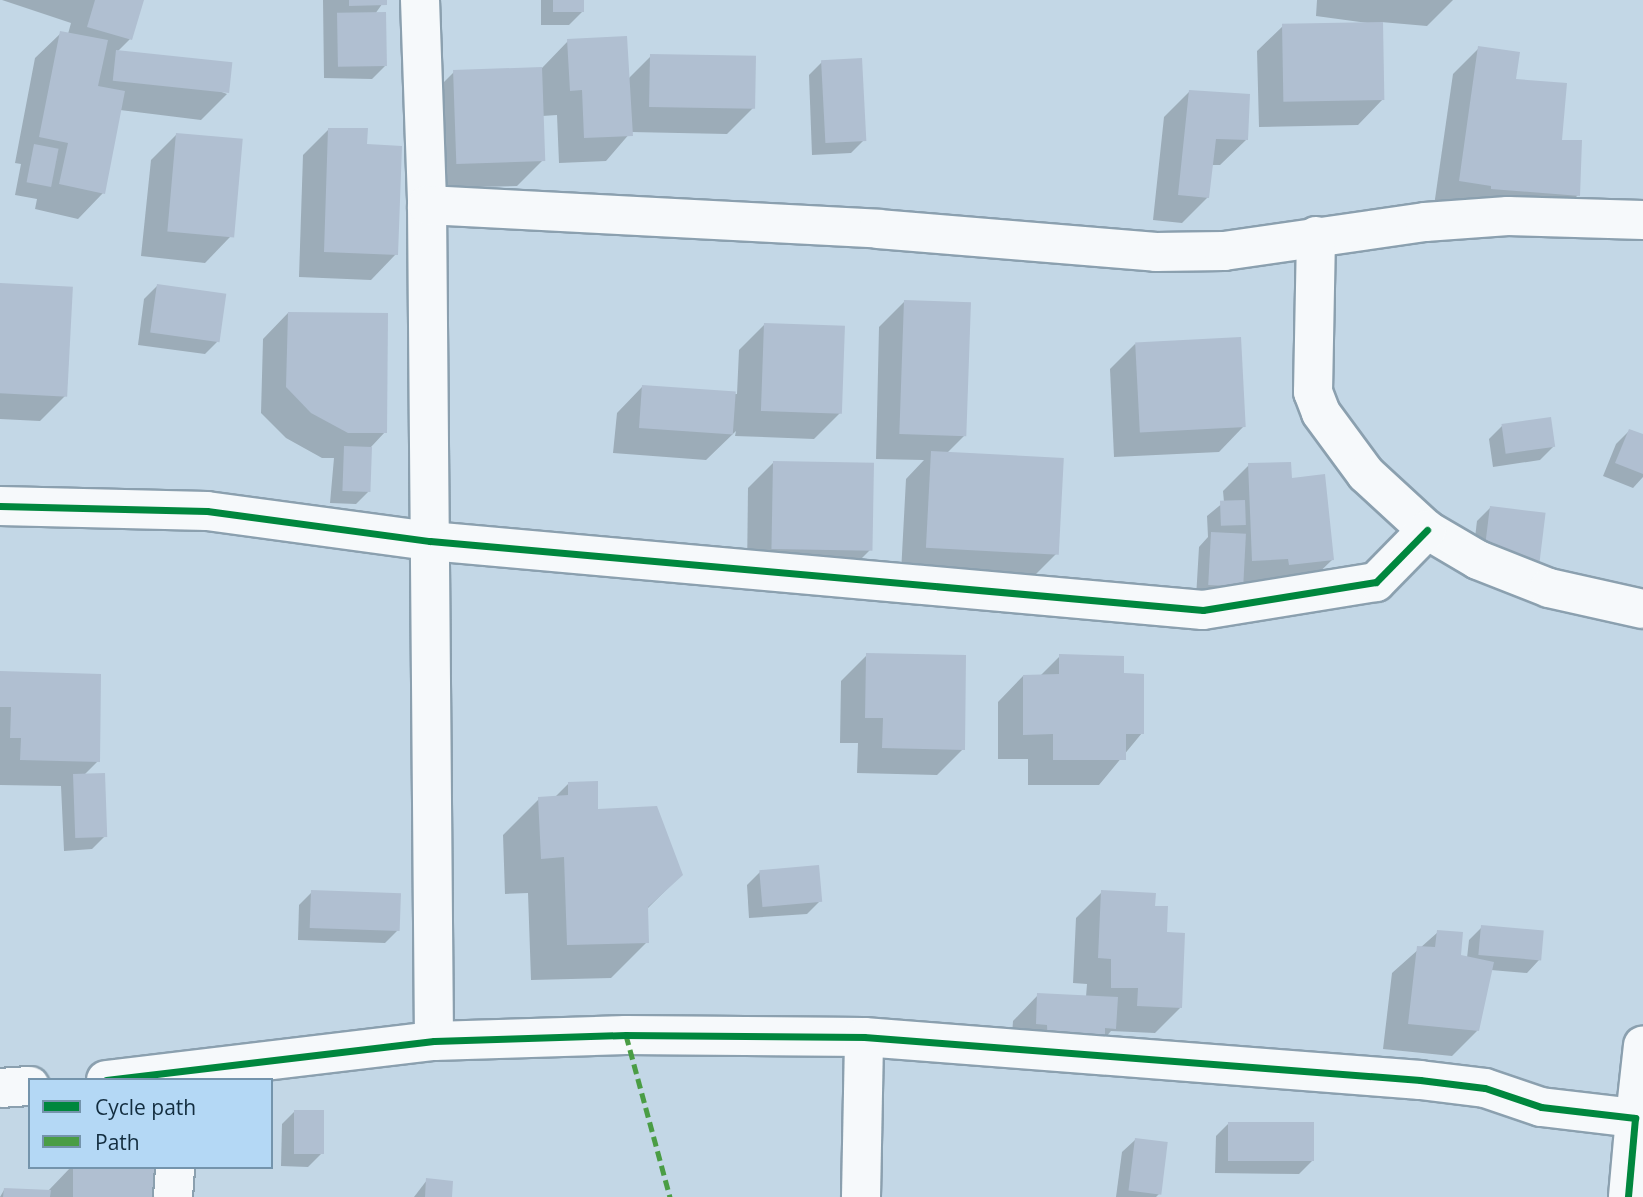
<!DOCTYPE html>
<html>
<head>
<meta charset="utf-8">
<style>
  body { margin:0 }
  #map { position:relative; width:1643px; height:1197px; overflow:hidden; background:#c3d7e6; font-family:"Open Sans",sans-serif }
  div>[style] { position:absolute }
  .shadow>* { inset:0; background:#0003 }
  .building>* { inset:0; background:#b0bfd1; transform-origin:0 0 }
  .roads { filter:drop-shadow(2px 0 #8ba0af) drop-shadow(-2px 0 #8ba0af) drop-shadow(0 2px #8ba0af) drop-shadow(0 -2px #8ba0af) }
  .minor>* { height:38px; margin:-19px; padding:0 19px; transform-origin:19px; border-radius:19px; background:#f6f9fb }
  .quiet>* { height:5px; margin-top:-2.5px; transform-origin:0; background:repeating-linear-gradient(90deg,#4a9d45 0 10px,transparent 0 15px) }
  .cycleway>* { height:7px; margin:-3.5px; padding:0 3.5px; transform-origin:3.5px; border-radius:3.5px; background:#00873e }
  span { translate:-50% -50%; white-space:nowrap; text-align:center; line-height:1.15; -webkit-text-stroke:7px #b4d8f5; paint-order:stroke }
  .legend { position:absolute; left:28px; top:1078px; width:245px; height:91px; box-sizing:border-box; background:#b4d8f5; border:2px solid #7494ac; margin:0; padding:9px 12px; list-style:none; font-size:21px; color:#132d3f }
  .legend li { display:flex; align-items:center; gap:14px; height:35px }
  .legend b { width:35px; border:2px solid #7494ac }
</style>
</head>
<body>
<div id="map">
  <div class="shadow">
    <i style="clip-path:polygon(2px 0,142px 0,130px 39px,117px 52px,227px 94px,201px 120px,120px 110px,103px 193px,78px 219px,35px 209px,37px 199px,15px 195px,21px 164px,15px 163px,35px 58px,61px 33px,68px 34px,71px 23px)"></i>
    <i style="clip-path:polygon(323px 0,385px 0,375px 14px,385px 66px,372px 79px,324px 78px)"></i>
    <i style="clip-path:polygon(541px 0,583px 0,582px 12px,569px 25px,541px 25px)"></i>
    <i style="clip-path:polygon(1317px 0,1453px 0,1427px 26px,1381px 22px,1383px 99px,1358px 125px,1259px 127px,1257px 51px,1283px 26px,1375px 24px,1316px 16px)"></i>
    <i style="clip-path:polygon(568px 41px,628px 79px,651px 56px,753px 108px,727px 134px,631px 132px,606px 161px,559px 163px,557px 115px,542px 116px,543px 160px,517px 186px,431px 188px,428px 98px,454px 72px,542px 68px)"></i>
    <i style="clip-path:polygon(1479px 48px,1514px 81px,1560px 141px,1578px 195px,1552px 221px,1434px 206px,1453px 74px)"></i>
    <i style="clip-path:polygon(822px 62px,864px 140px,851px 153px,812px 155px,809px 75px)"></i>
    <i style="clip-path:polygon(1189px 92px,1246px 140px,1220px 165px,1211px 165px,1208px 197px,1182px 223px,1153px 220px,1164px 117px)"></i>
    <i style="clip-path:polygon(329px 129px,365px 146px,396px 254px,371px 280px,299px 277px,303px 155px)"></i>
    <i style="clip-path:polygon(176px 135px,230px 237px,205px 263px,141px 256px,151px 160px)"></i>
    <i style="clip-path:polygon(0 285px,66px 395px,40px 421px,0 419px)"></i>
    <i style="clip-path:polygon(157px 286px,218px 341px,205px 354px,138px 345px,144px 299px)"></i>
    <i style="clip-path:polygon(905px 301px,965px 435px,946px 454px,1057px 553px,1031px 579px,901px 573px,906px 479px,924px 460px,876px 459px,879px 327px)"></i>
    <i style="clip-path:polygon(288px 313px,385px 432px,371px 447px,369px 491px,356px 504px,330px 503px,334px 458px,322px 458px,286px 438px,261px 413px,263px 339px)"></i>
    <i style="clip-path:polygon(765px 324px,840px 413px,814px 439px,735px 436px,736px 431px,706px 460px,613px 453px,617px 413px,642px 387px,737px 394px,739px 350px)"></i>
    <i style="clip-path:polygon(1135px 344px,1244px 426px,1219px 452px,1114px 457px,1110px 369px)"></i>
    <i style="clip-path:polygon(1502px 426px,1553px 447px,1540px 460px,1493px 467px,1489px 439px)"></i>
    <i style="clip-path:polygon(1629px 431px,1643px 436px,1643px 477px,1633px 488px,1603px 476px,1616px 444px)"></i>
    <i style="clip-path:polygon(774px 462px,870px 550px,845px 575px,747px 574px,748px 488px)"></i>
    <i style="clip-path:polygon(1249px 465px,1291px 480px,1332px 560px,1306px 585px,1196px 598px,1199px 547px,1208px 537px,1207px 516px,1224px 502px,1223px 491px)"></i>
    <i style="clip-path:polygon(1490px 508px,1544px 515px,1471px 571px,1477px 521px)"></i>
    <i style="clip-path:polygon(867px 655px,963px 749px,937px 775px,857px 773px,858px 743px,840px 743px,841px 681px)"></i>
    <i style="clip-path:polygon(1060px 656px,1142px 733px,1099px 785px,1028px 785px,1028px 759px,998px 759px,998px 702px,1023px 676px,1040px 676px)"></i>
    <i style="clip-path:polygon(0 673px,98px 761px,83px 776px,105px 836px,92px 849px,64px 851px,61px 786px,0 785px)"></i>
    <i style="clip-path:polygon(569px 783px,596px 810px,681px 875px,646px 910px,647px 942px,611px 978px,531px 980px,528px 893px,505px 894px,503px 835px,539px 799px,554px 798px)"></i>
    <i style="clip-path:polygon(760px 872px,820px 901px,807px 914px,749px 918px,747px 885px)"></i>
    <i style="clip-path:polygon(312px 892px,398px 930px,385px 943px,298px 940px,299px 905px)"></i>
    <i style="clip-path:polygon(1102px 892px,1153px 908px,1166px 934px,1181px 1007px,1155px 1033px,1111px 1031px,1077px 1070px,1023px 1070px,1023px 1050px,1011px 1049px,1013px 1021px,1038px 995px,1086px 997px,1087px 984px,1073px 983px,1076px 918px)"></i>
    <i style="clip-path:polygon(1482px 927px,1539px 960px,1527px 973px,1491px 970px,1478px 1030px,1452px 1056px,1383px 1049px,1392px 973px,1438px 932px,1459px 957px,1467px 958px,1469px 940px)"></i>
    <i style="clip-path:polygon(295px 1111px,321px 1154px,308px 1167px,281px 1166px,282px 1124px)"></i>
    <i style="clip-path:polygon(1229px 1123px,1312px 1161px,1299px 1174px,1215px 1173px,1216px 1136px)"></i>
    <i style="clip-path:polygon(1135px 1140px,1159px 1194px,1156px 1197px,1116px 1197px,1122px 1152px)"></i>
    <i style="clip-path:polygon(71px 1167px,152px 1167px,152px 1197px,0 1197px,4px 1190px,48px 1191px)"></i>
    <i style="clip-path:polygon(427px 1180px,450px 1197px,414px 1197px)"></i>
  </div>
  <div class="building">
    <i style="clip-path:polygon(95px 0,144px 0,132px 40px,87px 27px)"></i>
    <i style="clip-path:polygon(349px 0,387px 0,387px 5px,349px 6px)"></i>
    <i style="left:553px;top:0;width:31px;height:12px"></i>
    <i style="left:386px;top:12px;width:54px;height:49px;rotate:89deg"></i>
    <i style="left:1383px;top:22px;width:78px;height:101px;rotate:89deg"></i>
    <i style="clip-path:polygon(60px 31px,108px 40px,98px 86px,125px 91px,105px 194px,59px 184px,68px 143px,39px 137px)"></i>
    <i style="clip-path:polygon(627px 36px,633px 136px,584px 138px,582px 90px,570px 91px,567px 39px)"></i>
    <i style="clip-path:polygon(1478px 46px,1520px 52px,1516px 79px,1567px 83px,1562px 140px,1582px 140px,1580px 196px,1491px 189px,1491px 186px,1459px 181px)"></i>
    <i style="left:116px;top:50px;width:117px;height:31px;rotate:6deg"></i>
    <i style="left:650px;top:54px;width:106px;height:53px;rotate:1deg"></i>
    <i style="left:862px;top:58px;width:83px;height:41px;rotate:87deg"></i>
    <i style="left:542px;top:67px;width:94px;height:89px;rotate:88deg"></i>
    <i style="clip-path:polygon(1189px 90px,1250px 94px,1248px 140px,1216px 139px,1209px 198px,1178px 195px)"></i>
    <i style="clip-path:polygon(328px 128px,368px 128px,367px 144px,402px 146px,398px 255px,324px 252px)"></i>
    <i style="left:176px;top:133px;width:67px;height:99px;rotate:5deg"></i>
    <i style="left:34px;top:144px;width:25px;height:39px;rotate:11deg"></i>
    <i style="left:0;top:283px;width:73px;height:110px;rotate:3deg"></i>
    <i style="left:157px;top:284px;width:70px;height:49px;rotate:8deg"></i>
    <i style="left:904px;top:300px;width:67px;height:134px;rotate:2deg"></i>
    <i style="clip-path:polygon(288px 312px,388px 313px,387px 433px,348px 433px,311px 413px,286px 387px)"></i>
    <i style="left:764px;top:323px;width:81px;height:88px;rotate:2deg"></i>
    <i style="left:1241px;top:337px;width:90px;height:106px;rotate:87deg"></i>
    <i style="left:642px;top:385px;width:94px;height:43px;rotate:4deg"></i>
    <i style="left:1551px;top:417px;width:30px;height:50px;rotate:82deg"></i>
    <i style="clip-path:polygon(1629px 429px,1643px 434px,1643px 474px,1615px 463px)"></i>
    <i style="left:344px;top:446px;width:28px;height:45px;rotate:2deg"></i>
    <i style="left:931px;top:451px;width:133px;height:97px;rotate:3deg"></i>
    <i style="left:773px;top:461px;width:101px;height:88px;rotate:1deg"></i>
    <i style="clip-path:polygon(1291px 462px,1292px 478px,1325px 474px,1334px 560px,1289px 565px,1288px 559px,1252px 561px,1248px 463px)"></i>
    <i style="left:1245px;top:500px;width:25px;height:25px;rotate:88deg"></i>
    <i style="left:1490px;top:506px;width:56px;height:52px;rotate:7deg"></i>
    <i style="left:1211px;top:532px;width:35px;height:53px;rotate:3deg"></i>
    <i style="clip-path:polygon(866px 653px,966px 655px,965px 750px,882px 748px,883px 718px,865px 718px)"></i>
    <i style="clip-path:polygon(1059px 654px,1124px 656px,1124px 673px,1144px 674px,1144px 734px,1126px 734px,1126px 760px,1053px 760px,1053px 734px,1023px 735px,1023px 675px,1059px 674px)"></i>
    <i style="clip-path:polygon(0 671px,101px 674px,100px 762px,20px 760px,21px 738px,10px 738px,11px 707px,0 707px)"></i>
    <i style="left:105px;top:773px;width:64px;height:32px;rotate:88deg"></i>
    <i style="clip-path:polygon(598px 781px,598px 809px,657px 806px,683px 875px,648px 907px,649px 943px,567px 945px,564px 857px,541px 859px,538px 797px,568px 795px,568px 782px)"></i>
    <i style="left:819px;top:865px;width:37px;height:60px;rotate:85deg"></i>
    <i style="left:311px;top:890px;width:90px;height:38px;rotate:2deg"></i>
    <i style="clip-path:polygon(1101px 890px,1156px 893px,1155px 906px,1168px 906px,1167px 932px,1185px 933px,1182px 1008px,1137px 1006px,1138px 988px,1111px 988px,1111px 959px,1098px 958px)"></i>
    <i style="left:1481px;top:925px;width:63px;height:30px;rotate:5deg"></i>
    <i style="clip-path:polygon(1437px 930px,1463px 932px,1461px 955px,1494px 962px,1479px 1031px,1408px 1024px,1417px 946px,1435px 947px)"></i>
    <i style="clip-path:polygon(1037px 993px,1118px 997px,1116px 1029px,1105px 1028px,1105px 1045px,1048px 1045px,1047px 1025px,1036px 1024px)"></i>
    <i style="left:294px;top:1110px;width:30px;height:44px"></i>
    <i style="left:1228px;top:1122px;width:86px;height:39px"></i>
    <i style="left:1135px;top:1138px;width:33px;height:53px;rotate:7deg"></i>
    <i style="left:73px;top:1167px;width:81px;height:30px"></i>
    <i style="clip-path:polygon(426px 1178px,453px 1181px,452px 1197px,425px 1197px)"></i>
    <i style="clip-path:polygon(4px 1188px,51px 1190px,50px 1197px,3px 1197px)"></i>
  </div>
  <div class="roads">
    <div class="minor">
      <i style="left:420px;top:0;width:205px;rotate:88deg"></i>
      <i style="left:427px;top:205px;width:836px;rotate:89.52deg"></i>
      <i style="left:427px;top:205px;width:452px;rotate:3deg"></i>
      <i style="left:878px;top:229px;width:279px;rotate:4.7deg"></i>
      <i style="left:1156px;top:252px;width:68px;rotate:-0.8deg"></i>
      <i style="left:1224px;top:251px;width:203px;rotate:-8.2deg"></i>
      <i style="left:1425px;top:222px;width:83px;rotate:-4.1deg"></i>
      <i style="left:1508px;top:216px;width:135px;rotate:1.7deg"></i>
      <i style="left:1316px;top:236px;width:156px;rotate:91.1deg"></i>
      <i style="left:1313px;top:392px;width:22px;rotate:69deg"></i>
      <i style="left:1321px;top:413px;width:76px;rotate:53.6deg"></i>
      <i style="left:1366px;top:474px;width:83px;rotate:42.6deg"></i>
      <i style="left:1427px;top:530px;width:59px;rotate:30.5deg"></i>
      <i style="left:1478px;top:560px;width:76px;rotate:21.5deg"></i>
      <i style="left:1549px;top:588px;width:96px;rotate:12.6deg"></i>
      <i style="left:0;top:506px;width:207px;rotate:1.4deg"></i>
      <i style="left:207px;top:511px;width:225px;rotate:7.7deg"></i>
      <i style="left:430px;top:541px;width:776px;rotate:5.1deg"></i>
      <i style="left:1203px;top:610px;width:175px;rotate:-9.2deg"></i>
      <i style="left:1376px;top:582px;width:73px;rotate:-45.6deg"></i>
      <i style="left:106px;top:1080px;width:330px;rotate:-6.8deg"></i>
      <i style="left:434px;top:1041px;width:192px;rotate:-1.8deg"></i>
      <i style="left:626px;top:1035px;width:238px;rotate:0.5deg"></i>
      <i style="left:864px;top:1037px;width:558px;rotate:4.42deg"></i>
      <i style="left:1420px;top:1080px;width:65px;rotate:7deg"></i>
      <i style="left:1485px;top:1088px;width:59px;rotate:18.7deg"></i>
      <i style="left:1541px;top:1107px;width:95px;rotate:6.7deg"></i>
      <i style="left:1635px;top:1118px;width:79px;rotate:95.1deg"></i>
      <i style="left:0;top:1088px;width:30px;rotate:-4deg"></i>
      <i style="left:1635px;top:1118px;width:73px;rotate:-83.7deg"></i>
      <i style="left:173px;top:1197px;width:30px;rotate:-86deg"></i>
      <i style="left:861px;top:1197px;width:160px;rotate:-88.9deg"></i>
    </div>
  </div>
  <div class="quiet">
    <i style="left:626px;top:1035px;width:168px;rotate:74.8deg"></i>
  </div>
  <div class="cycleway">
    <i style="left:0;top:506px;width:207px;rotate:1.4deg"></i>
    <i style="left:207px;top:511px;width:225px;rotate:7.7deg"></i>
    <i style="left:430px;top:541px;width:776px;rotate:5.1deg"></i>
    <i style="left:1203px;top:610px;width:175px;rotate:-9.2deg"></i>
    <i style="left:1376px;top:582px;width:73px;rotate:-45.6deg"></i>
    <i style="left:106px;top:1080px;width:330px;rotate:-6.8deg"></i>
    <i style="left:434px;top:1041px;width:192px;rotate:-1.8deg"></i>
    <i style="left:626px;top:1035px;width:238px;rotate:0.5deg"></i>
    <i style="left:864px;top:1037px;width:558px;rotate:4.42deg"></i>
    <i style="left:1420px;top:1080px;width:65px;rotate:7deg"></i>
    <i style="left:1485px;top:1088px;width:59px;rotate:18.7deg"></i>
    <i style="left:1541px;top:1107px;width:95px;rotate:6.7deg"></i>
    <i style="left:1635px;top:1118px;width:79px;rotate:95.1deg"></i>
  </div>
  <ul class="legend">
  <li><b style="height:9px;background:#00873e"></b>Cycle path</li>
  <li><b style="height:9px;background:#4a9d45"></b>Path</li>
  </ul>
</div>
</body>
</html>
